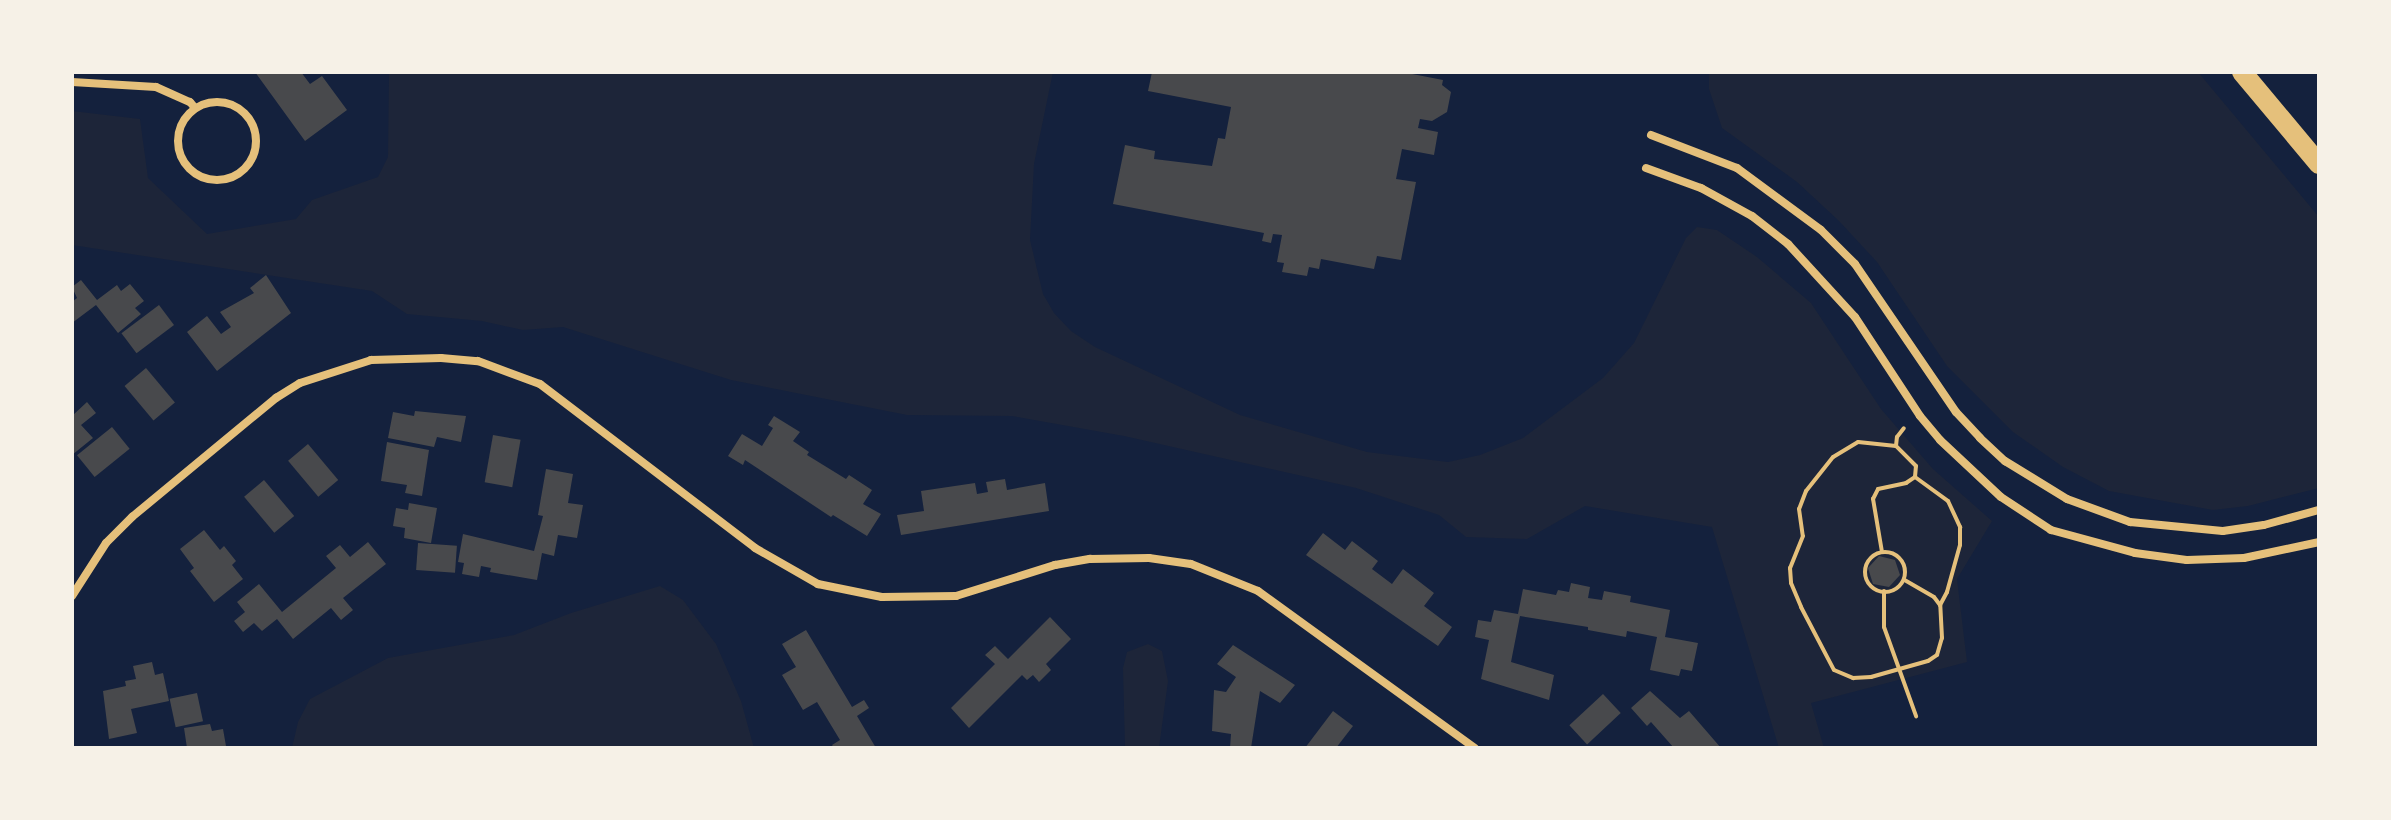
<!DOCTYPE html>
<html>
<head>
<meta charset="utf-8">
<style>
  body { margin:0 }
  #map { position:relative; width:2391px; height:820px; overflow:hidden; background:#14213d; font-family:Lora,serif }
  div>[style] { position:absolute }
  .green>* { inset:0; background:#1d2539 }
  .building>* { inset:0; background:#48494c; transform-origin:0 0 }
  .path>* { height:4px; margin:-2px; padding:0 2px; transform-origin:2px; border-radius:2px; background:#e5c07b }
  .path>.ring { margin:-2px; padding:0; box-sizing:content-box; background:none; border:4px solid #e5c07b; border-radius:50% }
  .minor>* { height:8px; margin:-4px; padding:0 4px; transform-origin:4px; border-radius:4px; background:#e5c07b }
  .minor>.ring { margin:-4px; padding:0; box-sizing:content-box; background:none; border:8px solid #e5c07b; border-radius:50% }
  .primary>* { height:20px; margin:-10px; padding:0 10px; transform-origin:10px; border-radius:10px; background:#e5c07b }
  span { translate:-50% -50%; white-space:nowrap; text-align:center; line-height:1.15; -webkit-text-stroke:8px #f6f1e7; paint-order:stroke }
  .frame { position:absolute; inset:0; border:74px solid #f6f1e7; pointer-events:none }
</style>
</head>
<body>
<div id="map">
  <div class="green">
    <i style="clip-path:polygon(389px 72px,1053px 72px,1034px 164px,1030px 240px,1043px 294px,1054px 313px,1071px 331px,1095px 347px,1240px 415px,1367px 452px,1448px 462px,1480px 455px,1523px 438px,1603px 378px,1634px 343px,1686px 238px,1697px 227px,1717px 230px,1757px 257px,1811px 303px,1881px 409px,1933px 469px,1992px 521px,1957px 579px,1967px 662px,1811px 703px,1824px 748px,1779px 748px,1712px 527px,1585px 506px,1527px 539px,1466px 537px,1439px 515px,1356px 488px,1124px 436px,1012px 416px,907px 415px,731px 380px,563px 327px,523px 330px,482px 321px,407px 314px,372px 291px,72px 245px,72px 111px,140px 119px,148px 178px,207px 234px,296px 219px,312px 200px,378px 177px,388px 157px)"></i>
    <i style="clip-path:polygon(1709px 72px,2198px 72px,2319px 217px,2319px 488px,2248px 506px,2213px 510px,2109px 491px,2063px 467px,2013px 432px,1947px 366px,1877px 262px,1839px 221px,1797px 182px,1722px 128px,1709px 89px)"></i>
    <i style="clip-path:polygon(660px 586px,683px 600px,716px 644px,741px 701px,754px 748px,292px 748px,298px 722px,310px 699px,388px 658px,514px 635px,571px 613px)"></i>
    <i style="clip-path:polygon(1148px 644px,1162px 651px,1168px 681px,1159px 748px,1125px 748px,1123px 668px,1127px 652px)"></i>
  </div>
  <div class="building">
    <i style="clip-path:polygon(255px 72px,301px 72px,310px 84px,322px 76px,347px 110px,305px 141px)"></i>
    <i style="clip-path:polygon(1152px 72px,1402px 72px,1443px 80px,1442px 85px,1451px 92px,1447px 112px,1432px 121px,1420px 119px,1418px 128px,1438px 132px,1434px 155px,1402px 149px,1396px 179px,1416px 182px,1401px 260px,1377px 256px,1374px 269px,1321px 259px,1319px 269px,1309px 267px,1307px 276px,1282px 272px,1284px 263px,1277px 262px,1282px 235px,1273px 234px,1271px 243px,1262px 241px,1264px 233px,1113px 204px,1125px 145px,1155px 151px,1154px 159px,1212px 166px,1218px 138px,1225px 139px,1231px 107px,1148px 91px)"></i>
    <i style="clip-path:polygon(266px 275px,291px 313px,217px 371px,187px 332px,207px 316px,221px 334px,231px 327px,220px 312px,254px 293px,250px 288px)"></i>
    <i style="clip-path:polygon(81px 280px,97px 300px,117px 285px,121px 291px,130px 284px,144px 301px,135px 308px,141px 314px,118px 333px,96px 305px,72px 323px,72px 302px,77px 298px,72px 287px)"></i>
    <i style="left:159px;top:305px;width:25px;height:47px;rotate:53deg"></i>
    <i style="left:146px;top:368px;width:45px;height:28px;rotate:50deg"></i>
    <i style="clip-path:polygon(87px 402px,96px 413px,81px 425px,93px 438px,72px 455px,72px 416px)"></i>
    <i style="clip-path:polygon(415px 411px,466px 416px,461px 442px,437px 437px,434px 447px,388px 438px,393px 412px,414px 416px)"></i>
    <i style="clip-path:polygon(774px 416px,800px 432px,793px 441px,809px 452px,807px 455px,846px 479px,849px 475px,872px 490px,863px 504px,881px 514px,867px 536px,833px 515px,831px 517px,745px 460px,743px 465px,728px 456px,742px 434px,762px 446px,773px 428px,768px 425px)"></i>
    <i style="left:112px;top:427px;width:28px;height:45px;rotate:51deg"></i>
    <i style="left:493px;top:435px;width:28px;height:48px;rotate:10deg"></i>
    <i style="clip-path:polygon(387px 442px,429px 450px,422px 496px,405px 493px,407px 485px,381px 481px)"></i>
    <i style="left:308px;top:444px;width:47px;height:26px;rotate:50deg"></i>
    <i style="clip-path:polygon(546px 469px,573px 474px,568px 503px,583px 505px,577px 538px,558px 535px,554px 556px,542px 553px,537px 580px,490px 572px,491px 568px,481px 566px,479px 577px,462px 574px,464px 563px,458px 562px,463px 534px,534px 551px,543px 516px,538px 515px)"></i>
    <i style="clip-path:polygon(1005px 479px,1007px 490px,1045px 483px,1049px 511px,901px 535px,897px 515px,924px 511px,921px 491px,975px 483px,977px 494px,988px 492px,986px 482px)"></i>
    <i style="left:264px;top:480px;width:47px;height:26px;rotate:50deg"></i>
    <i style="clip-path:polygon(409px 503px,437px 508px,431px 543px,404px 538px,405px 528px,393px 526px,396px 508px,408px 510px)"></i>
    <i style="clip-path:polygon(204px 530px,220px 550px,224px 546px,236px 561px,232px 565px,243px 579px,214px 602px,190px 571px,194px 568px,180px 549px)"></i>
    <i style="clip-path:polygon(1323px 533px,1345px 550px,1352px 541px,1378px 561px,1372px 569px,1392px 584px,1403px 569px,1434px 593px,1424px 606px,1452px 627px,1438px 646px,1306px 555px)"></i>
    <i style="clip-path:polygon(368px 542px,386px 564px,343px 598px,353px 610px,341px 620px,331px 608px,293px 639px,277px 619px,262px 631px,254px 623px,243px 632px,234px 621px,245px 612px,237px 602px,259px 584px,282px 612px,336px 568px,326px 556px,340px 545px,350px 557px)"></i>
    <i style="left:418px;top:543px;width:39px;height:27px;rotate:4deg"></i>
    <i style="clip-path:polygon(1879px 556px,1895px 560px,1900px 575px,1889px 587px,1873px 584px,1868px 568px)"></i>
    <i style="clip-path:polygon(1571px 583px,1590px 587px,1588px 598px,1602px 600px,1604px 591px,1631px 596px,1630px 602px,1670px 610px,1665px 637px,1698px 643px,1692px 671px,1681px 669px,1679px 676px,1650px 670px,1657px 637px,1627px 631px,1626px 637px,1588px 630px,1588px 627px,1520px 616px,1511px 662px,1554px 675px,1549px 700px,1481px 679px,1489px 640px,1475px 637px,1478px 620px,1491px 622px,1494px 610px,1518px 614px,1523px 589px,1556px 595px,1558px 590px,1569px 592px)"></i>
    <i style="clip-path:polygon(1050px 617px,1071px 639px,1046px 664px,1051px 670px,1039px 682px,1033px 675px,1027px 680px,1022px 675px,969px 728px,951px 708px,995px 664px,985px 655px,995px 646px,1008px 659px)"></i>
    <i style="clip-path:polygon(806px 630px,852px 707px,864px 700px,869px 708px,857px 716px,876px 748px,834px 748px,832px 745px,840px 740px,817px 702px,803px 710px,782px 675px,796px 667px,782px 644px)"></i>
    <i style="clip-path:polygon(1233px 645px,1295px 685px,1280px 703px,1260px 691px,1251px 748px,1230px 748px,1231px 734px,1212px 731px,1214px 690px,1226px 692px,1236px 677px,1217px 664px)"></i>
    <i style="clip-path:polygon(152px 662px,155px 675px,163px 673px,169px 701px,131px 709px,137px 733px,109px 739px,103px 691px,126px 686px,125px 681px,136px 679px,133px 666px)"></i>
    <i style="clip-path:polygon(1650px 691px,1680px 718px,1689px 711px,1721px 748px,1674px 748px,1651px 722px,1647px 726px,1631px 708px)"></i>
    <i style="left:197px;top:693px;width:29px;height:28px;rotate:78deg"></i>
    <i style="left:1603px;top:694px;width:26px;height:46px;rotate:47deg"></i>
    <i style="clip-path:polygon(1333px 711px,1353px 726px,1336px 748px,1305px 748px)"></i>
    <i style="clip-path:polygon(210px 724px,212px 731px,223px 729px,226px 746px,187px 748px,184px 728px)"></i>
  </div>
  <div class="path">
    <i style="left:1896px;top:446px;width:9px;rotate:-84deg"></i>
    <i style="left:1897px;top:437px;width:11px;rotate:-52deg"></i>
    <i style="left:1915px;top:477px;width:41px;rotate:36deg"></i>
    <i style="left:1948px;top:501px;width:29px;rotate:65deg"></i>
    <i style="left:1960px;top:527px;width:18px;rotate:90deg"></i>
    <i style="left:1960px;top:545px;width:49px;rotate:105.5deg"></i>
    <i style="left:1947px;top:592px;width:15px;rotate:118deg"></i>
    <i style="left:1882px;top:552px;width:54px;rotate:-99.6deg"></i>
    <i style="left:1873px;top:499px;width:11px;rotate:-63deg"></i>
    <i style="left:1878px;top:489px;width:29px;rotate:-12deg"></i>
    <i style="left:1906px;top:483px;width:11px;rotate:-34deg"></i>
    <i style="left:1915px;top:477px;width:11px;rotate:-85deg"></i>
    <i style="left:1916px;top:466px;width:28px;rotate:-135deg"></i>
    <i style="left:1896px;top:446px;width:38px;rotate:-174deg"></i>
    <i style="left:1858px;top:442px;width:29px;rotate:149deg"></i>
    <i style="left:1833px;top:457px;width:43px;rotate:128.5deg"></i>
    <i style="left:1806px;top:491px;width:19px;rotate:111deg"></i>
    <i style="left:1799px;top:509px;width:27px;rotate:82deg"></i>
    <i style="left:1803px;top:536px;width:35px;rotate:112deg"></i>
    <i style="left:1790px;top:568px;width:15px;rotate:86deg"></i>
    <i style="left:1791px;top:583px;width:26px;rotate:67deg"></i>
    <i style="left:1801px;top:607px;width:71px;rotate:62.4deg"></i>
    <i style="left:1834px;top:670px;width:21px;rotate:23deg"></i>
    <i style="left:1853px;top:678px;width:18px;rotate:-3deg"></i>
    <i style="left:1871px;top:677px;width:59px;rotate:-15.7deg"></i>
    <i style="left:1928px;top:661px;width:11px;rotate:-34deg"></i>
    <i style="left:1937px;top:655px;width:18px;rotate:-74deg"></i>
    <i style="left:1942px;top:638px;width:33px;rotate:-93deg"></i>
    <i style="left:1940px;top:605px;width:10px;rotate:-127deg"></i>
    <i style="left:1934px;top:597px;width:34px;rotate:-150deg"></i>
    <i class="ring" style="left:1865px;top:552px;width:36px;height:36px"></i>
    <i style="left:1884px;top:591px;width:36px;rotate:90deg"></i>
    <i style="left:1884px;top:627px;width:95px;rotate:70.2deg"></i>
  </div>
  <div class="minor">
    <i style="left:72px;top:82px;width:84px;rotate:3.4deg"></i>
    <i style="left:156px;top:87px;width:37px;rotate:24deg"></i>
    <i style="left:190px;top:102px;width:8px;rotate:50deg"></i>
    <i class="ring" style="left:178px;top:102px;width:70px;height:70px"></i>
    <i style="left:1651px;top:135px;width:92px;rotate:21deg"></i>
    <i style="left:1737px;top:168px;width:104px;rotate:36.4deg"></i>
    <i style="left:1821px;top:230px;width:48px;rotate:45deg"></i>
    <i style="left:1855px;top:264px;width:179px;rotate:55.7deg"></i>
    <i style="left:1956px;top:412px;width:35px;rotate:47deg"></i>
    <i style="left:1980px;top:438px;width:34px;rotate:43deg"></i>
    <i style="left:2005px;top:461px;width:73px;rotate:31.5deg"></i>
    <i style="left:2067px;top:499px;width:67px;rotate:20.1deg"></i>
    <i style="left:2130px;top:522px;width:93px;rotate:5.5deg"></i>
    <i style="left:2223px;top:531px;width:41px;rotate:-8.3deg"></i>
    <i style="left:2264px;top:525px;width:57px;rotate:-15.3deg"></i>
    <i style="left:1646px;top:168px;width:59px;rotate:20deg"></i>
    <i style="left:1701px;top:188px;width:58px;rotate:28.8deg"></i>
    <i style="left:1752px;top:216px;width:46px;rotate:37.9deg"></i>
    <i style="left:1788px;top:244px;width:99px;rotate:47.5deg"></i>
    <i style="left:1855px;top:317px;width:118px;rotate:56.7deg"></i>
    <i style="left:1920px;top:416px;width:31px;rotate:50deg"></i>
    <i style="left:1940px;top:440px;width:83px;rotate:43.1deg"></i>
    <i style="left:2001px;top:497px;width:60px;rotate:33.4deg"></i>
    <i style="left:2051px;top:530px;width:87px;rotate:15.3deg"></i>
    <i style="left:2135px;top:553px;width:52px;rotate:7.7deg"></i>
    <i style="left:2187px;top:560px;width:57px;rotate:-2deg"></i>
    <i style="left:2244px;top:558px;width:77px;rotate:-12deg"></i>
    <i style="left:72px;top:596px;width:63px;rotate:-57.3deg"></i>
    <i style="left:106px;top:543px;width:37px;rotate:-45deg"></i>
    <i style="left:132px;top:517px;width:187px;rotate:-39.6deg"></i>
    <i style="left:276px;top:398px;width:28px;rotate:-32deg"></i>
    <i style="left:300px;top:383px;width:75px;rotate:-17.9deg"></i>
    <i style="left:371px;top:360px;width:70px;rotate:-1.6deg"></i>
    <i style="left:441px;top:358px;width:37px;rotate:5deg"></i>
    <i style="left:478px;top:361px;width:66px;rotate:20.4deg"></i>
    <i style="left:540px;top:384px;width:270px;rotate:37.3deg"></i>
    <i style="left:755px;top:548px;width:73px;rotate:29.7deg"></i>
    <i style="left:818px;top:584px;width:65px;rotate:11.5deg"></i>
    <i style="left:882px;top:597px;width:74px;rotate:-0.8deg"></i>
    <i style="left:956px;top:596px;width:104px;rotate:-17.4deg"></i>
    <i style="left:1055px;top:565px;width:36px;rotate:-10deg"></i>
    <i style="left:1090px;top:559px;width:59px;rotate:-1deg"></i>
    <i style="left:1149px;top:558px;width:42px;rotate:8.1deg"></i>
    <i style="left:1191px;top:564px;width:72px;rotate:21.9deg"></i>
    <i style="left:1258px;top:591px;width:268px;rotate:35.9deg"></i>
  </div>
  <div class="primary">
    <i style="left:2242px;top:72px;width:120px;rotate:50.1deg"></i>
  </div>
  <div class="frame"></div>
</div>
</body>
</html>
